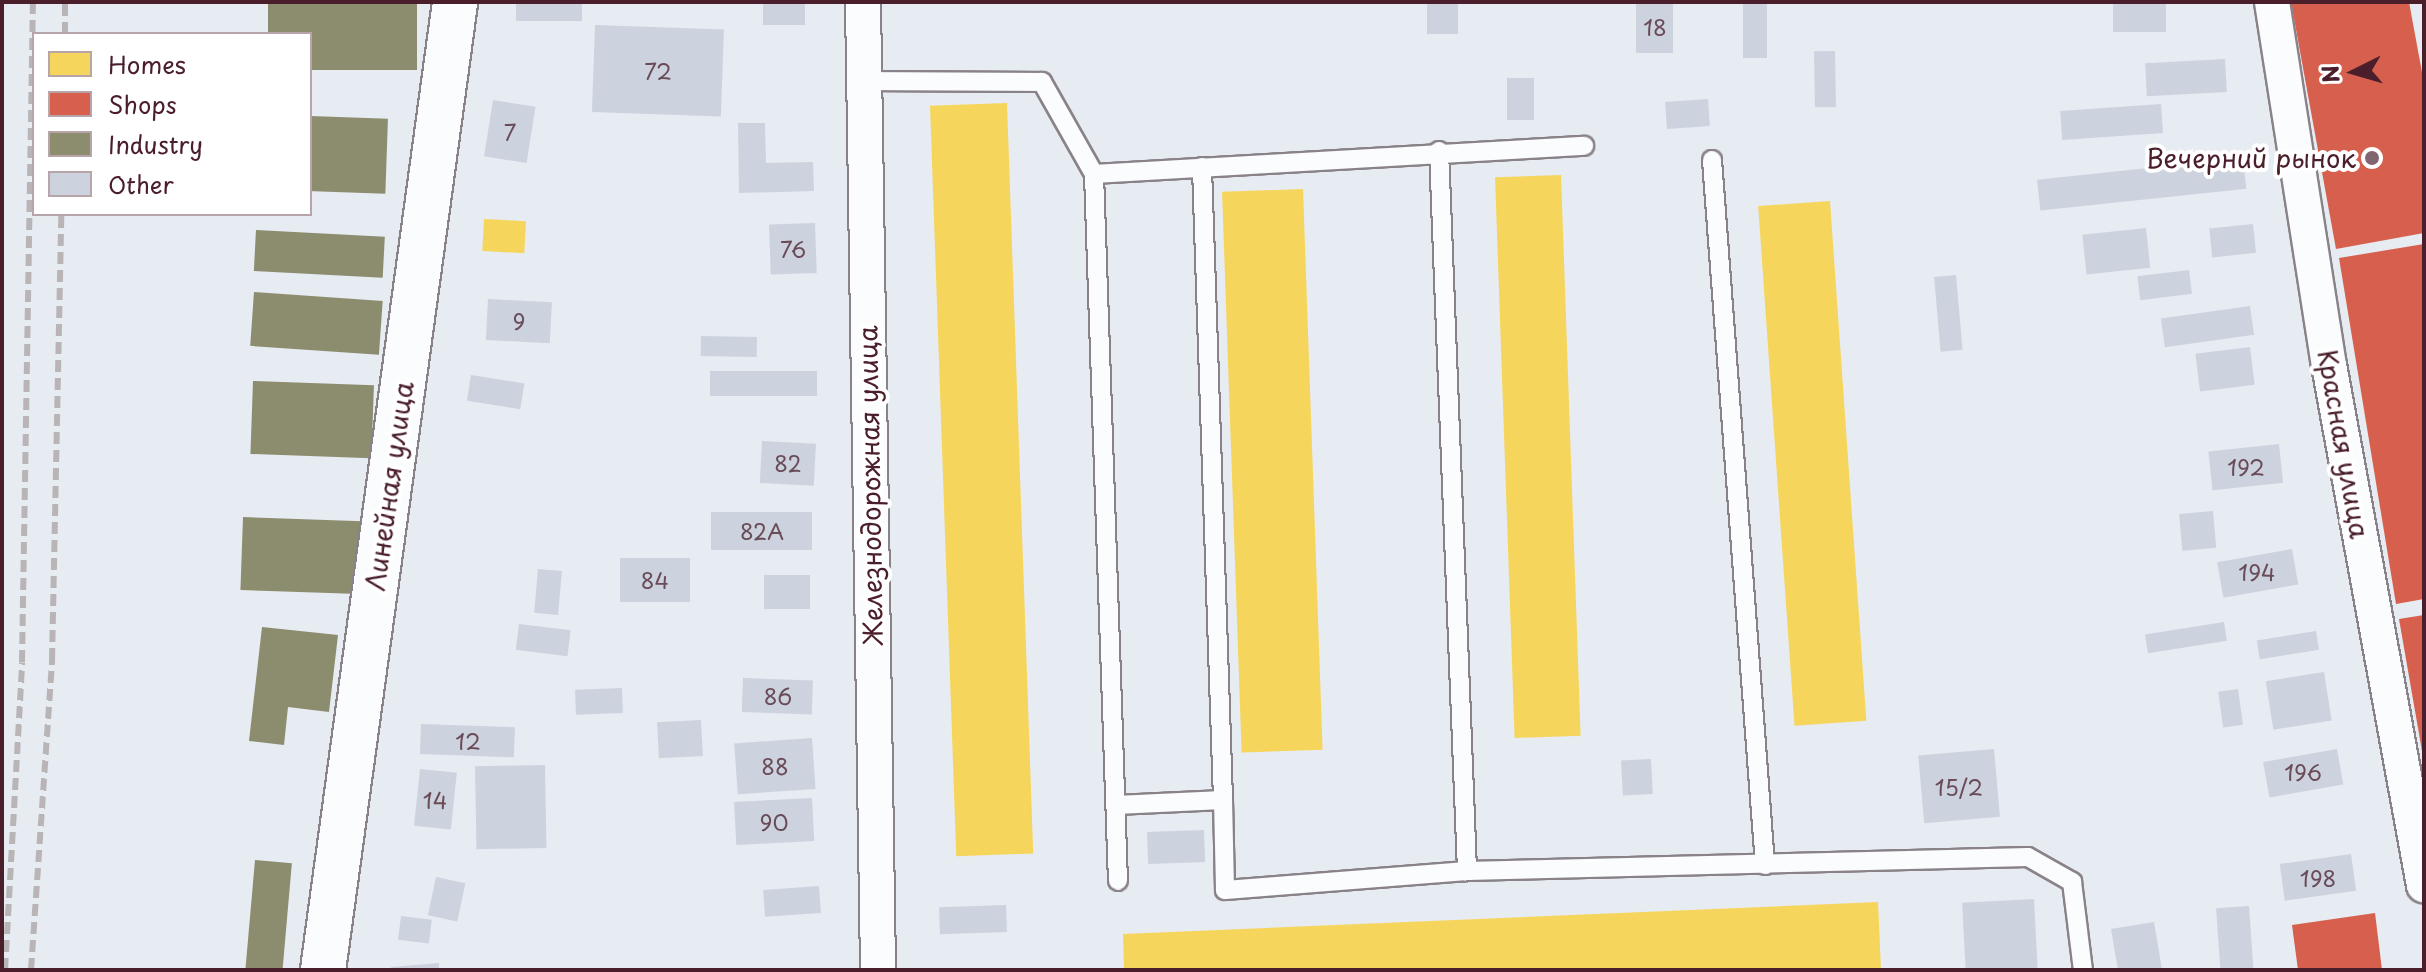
<!DOCTYPE html>
<html>
<head>
<meta charset="utf-8">
<style>
  body { margin:0 }
  #map { position:relative; width:2426px; height:972px; overflow:hidden; background:#e7ebf2; font-family:"Playpen Sans",sans-serif }
  div>[style] { position:absolute }
  .homes>* { inset:0; background:#f6d55c; transform-origin:0 0 }
  .shops>* { inset:0; background:#d6604d }
  .industry>* { inset:0; background:#8c8c6e; transform-origin:0 0 }
  .building>* { inset:0; background:#ccd3df; transform-origin:0 0 }
  .roads { filter:drop-shadow(2px 0 #898288) drop-shadow(-2px 0 #898288) drop-shadow(0 2px #898288) drop-shadow(0 -2px #898288) }
  .lane>* { height:18px; margin:-9px; padding:0 9px; transform-origin:9px; border-radius:9px; background:#fbfcfd }
  .street>* { height:34px; margin:-17px; padding:0 17px; transform-origin:17px; border-radius:17px; background:#fbfcfd }
  .secondary>* { height:44px; margin:-22px; padding:0 22px; transform-origin:22px; border-radius:22px; background:#fbfcfd }
  .rail>* { height:6px; margin-top:-3px; transform-origin:0; background:repeating-linear-gradient(90deg,#b9b5b7 0 12px,transparent 0 18px) }
  .dots>* { width:22px; height:22px; translate:-50% -50%; box-sizing:border-box; border:4px solid #fff; border-radius:50% }
  span { translate:-50% -50%; white-space:nowrap; text-align:center; line-height:1.15; -webkit-text-stroke:8px #fff; paint-order:stroke }
  .number-label { font-size:22px; color:#6a4c58 }
  .number-label span { -webkit-text-stroke-width:0 }
  .poi-label { font-size:26px; color:#4a1f2b }
  .right { translate:-100% -50%; text-align:right }
  .street-label { font-size:26px; color:#4a1f2b }
  .frame { position:absolute; inset:0; border:4px solid #4a1f2b; pointer-events:none }
  .legend { position:absolute; left:32px; top:32px; width:280px; height:184px; box-sizing:border-box; background:#fff; border:2px solid #b7a5aa; margin:0; padding:10px 14px; list-style:none; font-size:24px; color:#4a1f2b }
  .legend li { display:flex; align-items:center; gap:16px; height:40px }
  .legend b { width:40px; border:2px solid #b7a5aa }
  .north { position:absolute; left:2314px; top:32px; width:80px; height:80px; -webkit-text-stroke:6px #fff; paint-order:stroke; rotate:265deg; font-size:22px; font-weight:700; line-height:32px; text-align:center; color:#4a1f2b }
  .north::after { content:''; display:block; margin:auto; width:28px; height:36px; background:#4a1f2b; clip-path:polygon(50% 0,100% 100%,50% 72%,0 100%) }
</style>
</head>
<body>
<div id="map">
  <div class="homes">
    <i style="left:1007px;top:103px;width:751px;height:77px;rotate:88deg"></i>
    <i style="left:1561px;top:175px;width:561px;height:66px;rotate:88deg"></i>
    <i style="left:1303px;top:189px;width:561px;height:81px;rotate:88deg"></i>
    <i style="left:1830px;top:201px;width:521px;height:72px;rotate:86deg"></i>
    <i style="left:484px;top:219px;width:42px;height:32px;rotate:3deg"></i>
    <i style="clip-path:polygon(1878px 902px,1881px 970px,1124px 970px,1123px 934px)"></i>
  </div>
  <div class="shops">
    <i style="clip-path:polygon(2291px 2px,2409px 2px,2424px 83px,2424px 233px,2336px 249px)"></i>
    <i style="clip-path:polygon(2424px 244px,2424px 599px,2396px 604px,2339px 258px)"></i>
    <i style="clip-path:polygon(2424px 615px,2424px 751px,2422px 751px,2399px 619px)"></i>
    <i style="clip-path:polygon(2375px 913px,2382px 970px,2298px 970px,2292px 925px)"></i>
  </div>
  <div class="industry">
    <i style="clip-path:polygon(268px 2px,417px 2px,417px 70px,310px 70px,310px 34px,268px 34px)"></i>
    <i style="left:310px;top:116px;width:78px;height:75px;rotate:2deg"></i>
    <i style="left:256px;top:230px;width:129px;height:41px;rotate:3deg"></i>
    <i style="left:254px;top:292px;width:129px;height:54px;rotate:4deg"></i>
    <i style="left:253px;top:381px;width:121px;height:73px;rotate:2deg"></i>
    <i style="left:243px;top:517px;width:119px;height:73px;rotate:2deg"></i>
    <i style="clip-path:polygon(262px 627px,338px 635px,329px 712px,288px 707px,284px 745px,249px 741px)"></i>
    <i style="left:255px;top:860px;width:37px;height:111px;rotate:5deg"></i>
  </div>
  <div class="building">
    <i style="left:516px;top:2px;width:66px;height:19px"></i>
    <i style="left:763px;top:2px;width:42px;height:23px"></i>
    <i style="left:1427px;top:2px;width:31px;height:32px"></i>
    <i style="left:1636px;top:2px;width:37px;height:51px"></i>
    <i style="left:1743px;top:2px;width:24px;height:56px"></i>
    <i style="left:2113px;top:2px;width:53px;height:30px"></i>
    <i style="left:595px;top:25px;width:129px;height:87px;rotate:2deg"></i>
    <i style="left:1835px;top:51px;width:56px;height:21px;rotate:89deg"></i>
    <i style="left:2225px;top:59px;width:33px;height:80px;rotate:87deg"></i>
    <i style="left:1507px;top:78px;width:27px;height:42px"></i>
    <i style="left:1708px;top:99px;width:27px;height:43px;rotate:86deg"></i>
    <i style="left:493px;top:100px;width:43px;height:57px;rotate:9deg"></i>
    <i style="left:2161px;top:104px;width:29px;height:101px;rotate:86deg"></i>
    <i style="clip-path:polygon(738px 123px,765px 123px,766px 163px,813px 162px,814px 191px,739px 193px)"></i>
    <i style="left:2243px;top:158px;width:31px;height:207px;rotate:84deg"></i>
    <i style="left:815px;top:223px;width:50px;height:46px;rotate:88deg"></i>
    <i style="left:2253px;top:224px;width:29px;height:44px;rotate:84deg"></i>
    <i style="left:2146px;top:228px;width:40px;height:64px;rotate:84deg"></i>
    <i style="left:2189px;top:270px;width:24px;height:52px;rotate:83deg"></i>
    <i style="left:1956px;top:275px;width:75px;height:22px;rotate:85deg"></i>
    <i style="left:488px;top:299px;width:64px;height:41px;rotate:3deg"></i>
    <i style="left:2250px;top:306px;width:29px;height:90px;rotate:82deg"></i>
    <i style="left:701px;top:336px;width:56px;height:20px;rotate:1deg"></i>
    <i style="left:2250px;top:347px;width:38px;height:55px;rotate:83deg"></i>
    <i style="left:710px;top:371px;width:107px;height:25px"></i>
    <i style="left:471px;top:375px;width:54px;height:26px;rotate:9deg"></i>
    <i style="left:762px;top:441px;width:54px;height:42px;rotate:3deg"></i>
    <i style="left:2279px;top:444px;width:39px;height:71px;rotate:84deg"></i>
    <i style="left:2213px;top:511px;width:37px;height:34px;rotate:85deg"></i>
    <i style="left:711px;top:512px;width:101px;height:38px"></i>
    <i style="left:2292px;top:549px;width:36px;height:76px;rotate:80deg"></i>
    <i style="left:620px;top:558px;width:70px;height:44px"></i>
    <i style="left:538px;top:569px;width:24px;height:44px;rotate:5deg"></i>
    <i style="left:764px;top:575px;width:46px;height:34px"></i>
    <i style="left:2224px;top:622px;width:19px;height:80px;rotate:81deg"></i>
    <i style="left:519px;top:624px;width:52px;height:26px;rotate:7deg"></i>
    <i style="left:2316px;top:631px;width:19px;height:60px;rotate:81deg"></i>
    <i style="left:2324px;top:672px;width:49px;height:59px;rotate:81deg"></i>
    <i style="left:743px;top:678px;width:70px;height:34px;rotate:2deg"></i>
    <i style="left:622px;top:688px;width:25px;height:47px;rotate:88deg"></i>
    <i style="left:2238px;top:689px;width:36px;height:20px;rotate:82deg"></i>
    <i style="left:701px;top:720px;width:36px;height:44px;rotate:87deg"></i>
    <i style="left:421px;top:724px;width:94px;height:30px;rotate:2deg"></i>
    <i style="left:812px;top:738px;width:51px;height:78px;rotate:86deg"></i>
    <i style="left:1994px;top:749px;width:68px;height:76px;rotate:85deg"></i>
    <i style="left:2337px;top:749px;width:36px;height:75px;rotate:80deg"></i>
    <i style="left:1651px;top:759px;width:35px;height:30px;rotate:87deg"></i>
    <i style="left:545px;top:765px;width:83px;height:70px;rotate:89deg"></i>
    <i style="left:420px;top:769px;width:37px;height:57px;rotate:6deg"></i>
    <i style="left:812px;top:798px;width:43px;height:78px;rotate:87deg"></i>
    <i style="left:1204px;top:830px;width:32px;height:57px;rotate:88deg"></i>
    <i style="left:2351px;top:854px;width:37px;height:72px;rotate:82deg"></i>
    <i style="left:436px;top:877px;width:30px;height:39px;rotate:12deg"></i>
    <i style="left:819px;top:886px;width:27px;height:56px;rotate:86deg"></i>
    <i style="left:2034px;top:899px;width:71px;height:72px;rotate:87deg"></i>
    <i style="left:1006px;top:905px;width:27px;height:67px;rotate:88deg"></i>
    <i style="left:2249px;top:906px;width:64px;height:33px;rotate:86deg"></i>
    <i style="left:401px;top:916px;width:31px;height:24px;rotate:7deg"></i>
    <i style="clip-path:polygon(2154px 922px,2162px 970px,2118px 970px,2111px 929px)"></i>
    <i style="clip-path:polygon(439px 963px,439px 970px,392px 970px,391px 967px)"></i>
  </div>
  <div class="roads">
    <div class="lane">
      <i style="left:864px;top:81px;width:178px;rotate:0.3deg"></i>
      <i style="left:1042px;top:82px;width:106px;rotate:60.5deg"></i>
      <i style="left:1094px;top:174px;width:491px;rotate:-3.3deg"></i>
      <i style="left:1439px;top:151px;width:721px;rotate:87.77deg"></i>
      <i style="left:1712px;top:160px;width:707px;rotate:85.7deg"></i>
      <i style="left:1202px;top:167px;width:633px;rotate:88.1deg"></i>
      <i style="left:1094px;top:174px;width:707px;rotate:88.06deg"></i>
      <i style="left:1116px;top:805px;width:107px;rotate:-2.7deg"></i>
      <i style="left:1223px;top:800px;width:90px;rotate:88.7deg"></i>
      <i style="left:1225px;top:890px;width:243px;rotate:-4.5deg"></i>
      <i style="left:1467px;top:871px;width:561px;rotate:-1.43deg"></i>
      <i style="left:2028px;top:857px;width:51px;rotate:29.6deg"></i>
      <i style="left:2072px;top:882px;width:89px;rotate:82.9deg"></i>
    </div>
    <div class="street">
      <i style="left:863px;top:2px;width:968px;rotate:89.11deg"></i>
      <i style="left:2272px;top:2px;width:367px;rotate:81.1deg"></i>
      <i style="left:2329px;top:365px;width:529px;rotate:79.65deg"></i>
    </div>
    <div class="secondary">
      <i style="left:323px;top:970px;width:977px;rotate:-82.23deg"></i>
    </div>
  </div>
  <div class="rail">
    <i style="left:65px;top:34px;width:32px;rotate:-90deg"></i>
    <i style="left:5px;top:970px;width:308px;rotate:-86.8deg"></i>
    <i style="left:22px;top:662px;width:660px;rotate:-89.05deg"></i>
    <i style="left:31px;top:970px;width:311px;rotate:-86.1deg"></i>
    <i style="left:52px;top:660px;width:446px;rotate:-88.8deg"></i>
  </div>
  <div class="dots">
    <i style="left:2372px;top:158px;background:#816671"></i>
  </div>
  <div class="number-label">
    <span style="left:1655px;top:27px">18</span>
    <span style="left:658px;top:71px">72</span>
    <span style="left:510px;top:132px">7</span>
    <span style="left:793px;top:249px">76</span>
    <span style="left:519px;top:321px">9</span>
    <span style="left:788px;top:463px">82</span>
    <span style="left:2246px;top:467px">192</span>
    <span style="left:762px;top:531px">82А</span>
    <span style="left:2257px;top:572px">194</span>
    <span style="left:655px;top:580px">84</span>
    <span style="left:778px;top:696px">86</span>
    <span style="left:468px;top:741px">12</span>
    <span style="left:775px;top:766px">88</span>
    <span style="left:2303px;top:772px">196</span>
    <span style="left:1959px;top:787px">15/2</span>
    <span style="left:435px;top:800px">14</span>
    <span style="left:774px;top:822px">90</span>
    <span style="left:2318px;top:878px">198</span>
  </div>
  <div class="poi-label">
    <span class="right" style="left:2356px;top:158px">Вечерний рынок</span>
  </div>
  <div class="street-label">
    <span style="left:2344px;top:444px;rotate:80deg">Красная улица</span>
    <span style="left:389px;top:486px;rotate:-82deg">Линейная улица</span>
    <span style="left:870px;top:486px;rotate:-91deg">Железнодорожная улица</span>
  </div>
  <div class="frame"></div>
  <ul class="legend">
  <li><b style="height:22px;background:#f6d55c"></b>Homes</li>
  <li><b style="height:22px;background:#d6604d"></b>Shops</li>
  <li><b style="height:22px;background:#8c8c6e"></b>Industry</li>
  <li><b style="height:22px;background:#ccd3df"></b>Other</li>
  </ul>
  <div class="north">N</div>
</div>
</body>
</html>
